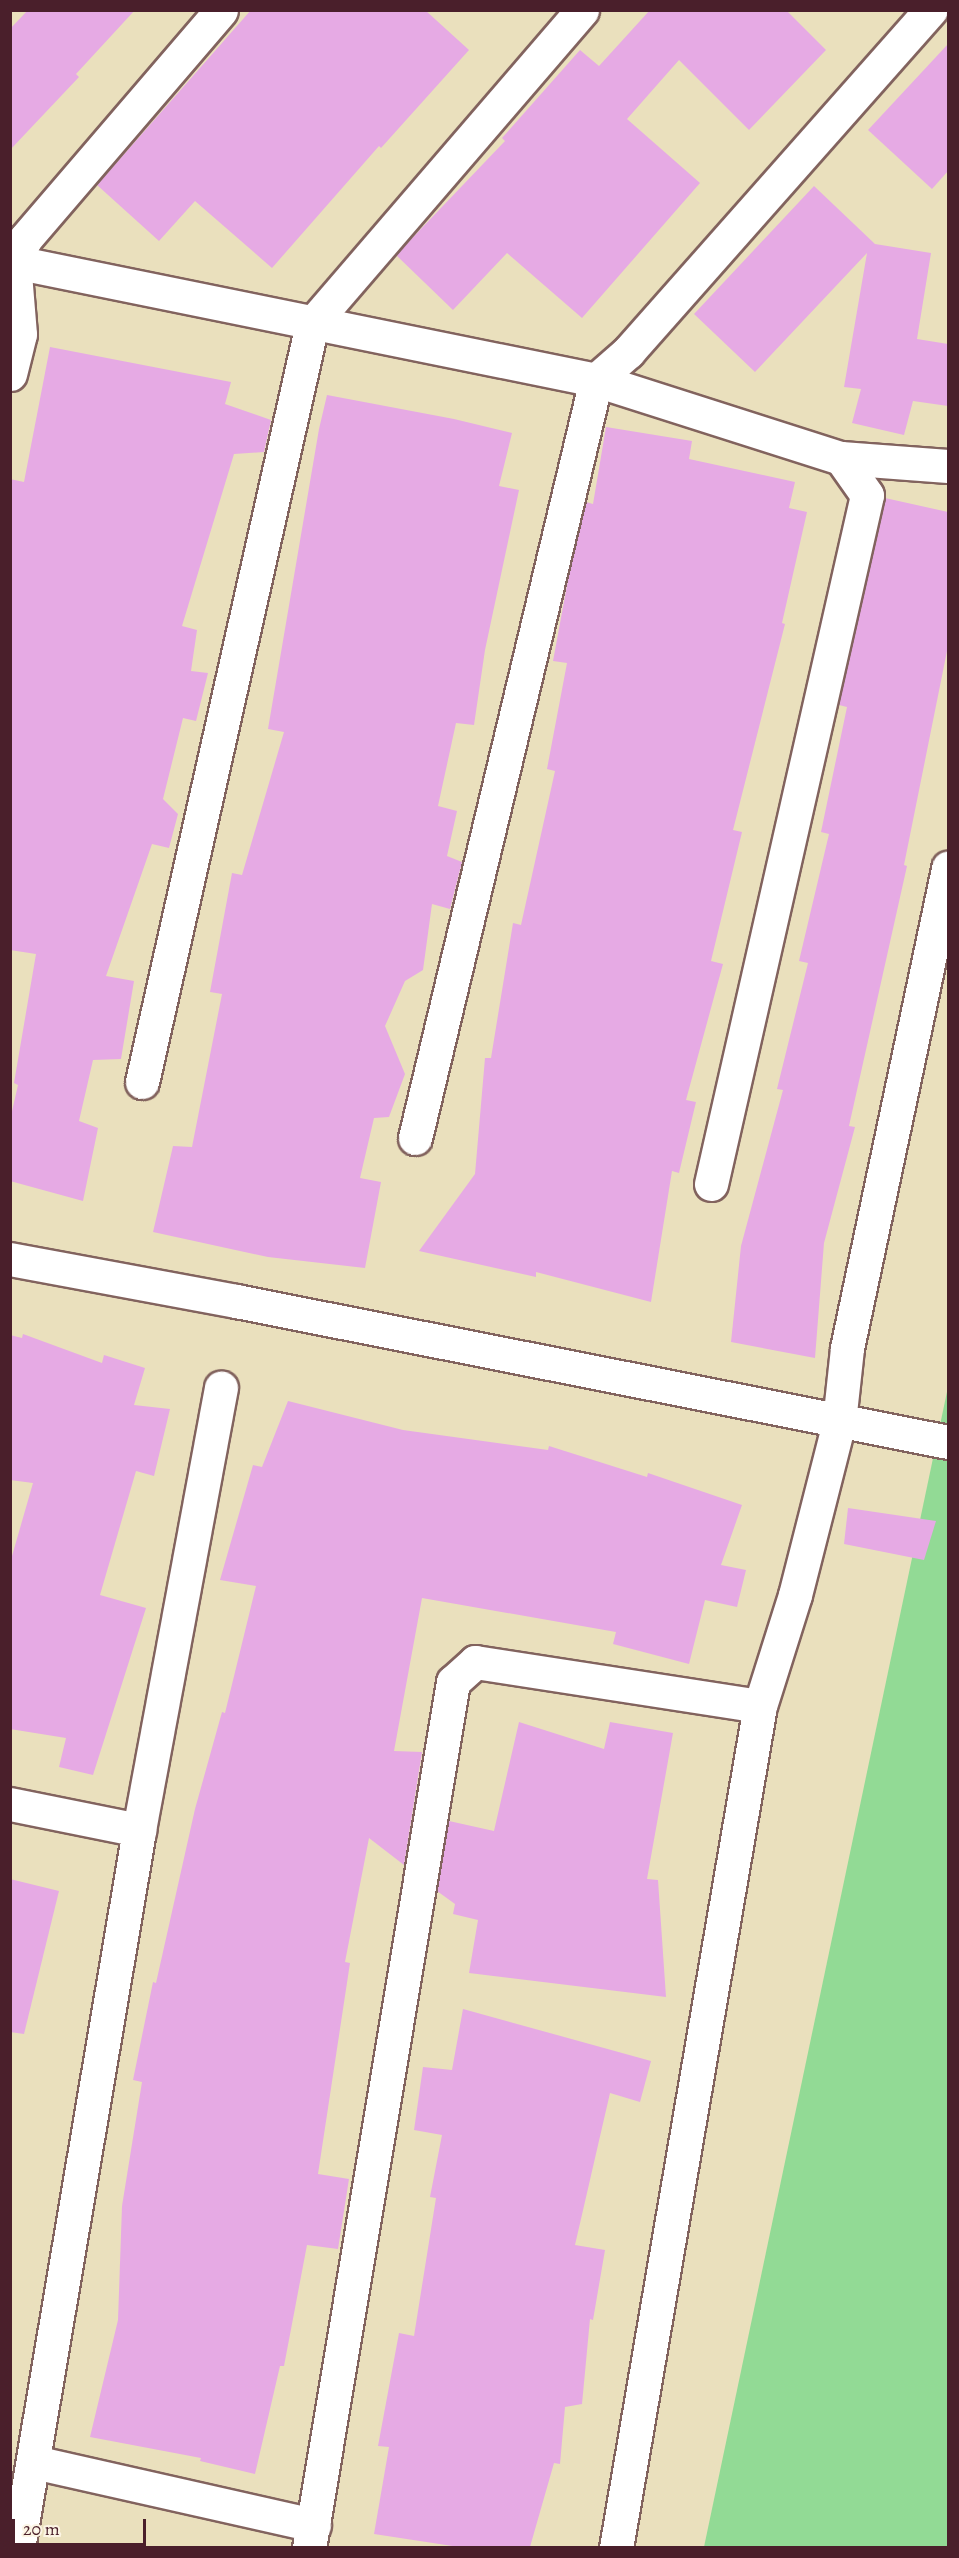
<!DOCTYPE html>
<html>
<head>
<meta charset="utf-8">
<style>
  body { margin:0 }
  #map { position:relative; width:959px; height:2558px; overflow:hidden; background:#eae0bd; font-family:Alegreya,serif }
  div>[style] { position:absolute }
  .green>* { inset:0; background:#92da95 }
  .building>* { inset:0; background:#e6aae4 }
  .roads { filter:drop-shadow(2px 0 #82635e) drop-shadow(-2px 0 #82635e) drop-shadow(0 2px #82635e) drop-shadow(0 -2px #82635e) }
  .street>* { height:33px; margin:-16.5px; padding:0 16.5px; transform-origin:16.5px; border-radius:16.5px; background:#fff }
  span { translate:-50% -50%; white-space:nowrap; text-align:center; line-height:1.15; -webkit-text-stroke:5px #fcf5e5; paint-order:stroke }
  .frame { position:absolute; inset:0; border:12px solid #4a1f2b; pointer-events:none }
  .scale { position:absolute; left:12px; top:2519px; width:134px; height:27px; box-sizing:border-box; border:3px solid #4a1f2b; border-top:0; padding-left:8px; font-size:18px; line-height:21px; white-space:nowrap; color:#4a1f2b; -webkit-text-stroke:4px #fcf5e5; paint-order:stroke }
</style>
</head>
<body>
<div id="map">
  <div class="green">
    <i style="clip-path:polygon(948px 1387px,948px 2547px,704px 2547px)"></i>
  </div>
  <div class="building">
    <i style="clip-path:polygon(28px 10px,135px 10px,76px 74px,79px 77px,10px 150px,10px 29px)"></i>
    <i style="clip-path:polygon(251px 10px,425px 10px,469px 50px,381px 148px,379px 146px,272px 268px,195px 201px,159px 241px,97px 185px)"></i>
    <i style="clip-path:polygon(650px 10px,786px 10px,826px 50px,749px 130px,679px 60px,627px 119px,700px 183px,582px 318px,507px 253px,453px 310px,396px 255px,505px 141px,502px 138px,580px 50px,599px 66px)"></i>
    <i style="clip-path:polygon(948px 44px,948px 171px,932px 189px,868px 130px)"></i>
    <i style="clip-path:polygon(814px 186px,875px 244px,931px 253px,917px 339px,948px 344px,948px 406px,913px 401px,904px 435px,852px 423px,861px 389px,844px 387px,867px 253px,755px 372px,694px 314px)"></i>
    <i style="clip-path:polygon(50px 347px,231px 382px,225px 404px,271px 420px,264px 452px,234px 454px,182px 626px,197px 630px,191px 671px,208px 673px,196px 721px,183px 718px,163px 799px,178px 814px,169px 848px,152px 844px,106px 976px,134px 981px,121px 1059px,93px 1060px,79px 1121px,98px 1128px,83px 1201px,10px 1181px,10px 1120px,18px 1085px,14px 1083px,36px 954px,10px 950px,10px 479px,24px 482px)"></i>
    <i style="clip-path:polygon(327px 395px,454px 419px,512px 433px,499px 486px,519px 490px,485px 650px,474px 725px,456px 723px,438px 806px,457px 811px,447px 856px,462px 862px,450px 909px,432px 904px,423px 970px,405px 981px,385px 1026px,405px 1074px,389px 1117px,374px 1118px,360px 1178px,381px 1182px,365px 1268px,268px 1257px,153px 1232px,173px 1146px,192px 1147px,222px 994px,210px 992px,232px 873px,242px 875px,284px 732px,268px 729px,319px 429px)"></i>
    <i style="clip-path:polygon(606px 427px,692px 441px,689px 459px,795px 482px,789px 508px,807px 512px,782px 623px,785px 624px,733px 830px,742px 832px,711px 961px,723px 964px,686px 1100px,696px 1102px,679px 1173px,672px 1171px,651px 1302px,536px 1272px,536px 1277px,419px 1251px,475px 1174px,485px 1058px,491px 1058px,513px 923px,521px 925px,555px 771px,547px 769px,567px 663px,553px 661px,568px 580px,586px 502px,593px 504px)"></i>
    <i style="clip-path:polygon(885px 498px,948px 512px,948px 646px,904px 865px,907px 866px,849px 1126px,855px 1127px,824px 1243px,815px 1358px,731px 1342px,741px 1246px,783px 1090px,777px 1089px,808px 963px,799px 961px,829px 834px,821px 832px,847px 707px,839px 705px)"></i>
    <i style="clip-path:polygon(23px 1334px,102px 1363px,104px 1355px,145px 1368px,134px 1405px,170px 1409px,154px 1476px,136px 1471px,100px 1595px,146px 1608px,93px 1775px,59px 1767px,66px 1738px,10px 1729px,10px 1563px,33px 1483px,10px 1480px,10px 1335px,22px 1338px)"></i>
    <i style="clip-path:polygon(288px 1401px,403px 1430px,548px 1450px,549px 1446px,647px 1477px,648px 1473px,742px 1505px,721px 1565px,746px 1570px,737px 1607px,705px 1600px,689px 1664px,613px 1644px,616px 1632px,422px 1598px,394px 1751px,422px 1752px,404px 1865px,369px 1838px,345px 1962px,350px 1963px,318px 2174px,349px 2179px,338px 2249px,307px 2245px,284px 2366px,280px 2366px,255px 2474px,200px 2461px,201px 2458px,90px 2437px,118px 2320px,122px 2206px,142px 2082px,133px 2080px,153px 1982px,156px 1983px,195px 1809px,222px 1712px,225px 1713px,256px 1586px,220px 1580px,253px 1465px,262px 1467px)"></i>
    <i style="clip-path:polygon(848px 1508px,936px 1521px,924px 1560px,844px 1544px)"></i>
    <i style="clip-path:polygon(519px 1722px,604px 1749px,610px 1722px,673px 1733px,647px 1879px,658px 1880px,666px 1997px,469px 1973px,478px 1920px,453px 1914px,455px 1904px,437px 1891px,449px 1821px,494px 1831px)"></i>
    <i style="clip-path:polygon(10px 1879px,59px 1891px,24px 2034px,10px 2032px)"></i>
    <i style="clip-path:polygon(463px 2009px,651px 2061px,640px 2102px,610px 2093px,575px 2245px,605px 2250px,593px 2320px,590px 2319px,582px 2404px,565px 2407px,560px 2464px,554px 2463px,530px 2547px,459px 2547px,374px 2534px,389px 2447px,378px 2446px,399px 2333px,414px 2336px,436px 2198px,430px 2197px,442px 2135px,414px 2130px,423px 2067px,452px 2070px)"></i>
  </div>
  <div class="roads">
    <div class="street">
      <i style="left:10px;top:261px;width:598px;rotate:11.48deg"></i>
      <i style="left:596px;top:380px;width:257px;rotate:17.7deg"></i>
      <i style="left:841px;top:458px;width:107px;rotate:4.3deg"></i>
      <i style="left:10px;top:374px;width:41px;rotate:-76deg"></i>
      <i style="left:20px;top:334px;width:73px;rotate:-94.7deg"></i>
      <i style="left:14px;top:261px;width:25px;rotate:-63deg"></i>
      <i style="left:25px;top:239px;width:301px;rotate:-49.4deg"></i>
      <i style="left:142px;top:1082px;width:777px;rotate:-77.36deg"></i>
      <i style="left:312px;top:324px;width:414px;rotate:-49.3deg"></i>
      <i style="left:415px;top:1138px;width:779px;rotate:-76.57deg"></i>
      <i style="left:596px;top:380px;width:43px;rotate:-41.2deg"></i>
      <i style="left:628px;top:352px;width:457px;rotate:-48.5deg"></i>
      <i style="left:711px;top:1184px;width:706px;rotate:-77.24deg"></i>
      <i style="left:867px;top:495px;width:45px;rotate:-125.1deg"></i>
      <i style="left:10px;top:1259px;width:230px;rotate:10.5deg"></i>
      <i style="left:236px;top:1301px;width:726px;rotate:11.2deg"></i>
      <i style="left:10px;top:1804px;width:132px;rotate:11.4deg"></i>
      <i style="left:34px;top:2462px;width:287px;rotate:12.7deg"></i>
      <i style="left:18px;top:2548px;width:728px;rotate:-80.43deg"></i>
      <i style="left:139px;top:1830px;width:450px;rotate:-79.5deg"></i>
      <i style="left:309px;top:2548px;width:878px;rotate:-80.56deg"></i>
      <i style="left:453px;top:1682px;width:30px;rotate:-42deg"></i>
      <i style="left:475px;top:1662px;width:288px;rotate:8.8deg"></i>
      <i style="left:616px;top:2548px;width:854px;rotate:-80.3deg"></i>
      <i style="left:760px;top:1706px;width:116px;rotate:-72.5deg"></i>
      <i style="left:795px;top:1595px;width:179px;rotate:-75.7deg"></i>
      <i style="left:839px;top:1422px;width:74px;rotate:-83.8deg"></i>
      <i style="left:847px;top:1348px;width:491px;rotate:-78.1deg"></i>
    </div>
  </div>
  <div class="frame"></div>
  <div class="scale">20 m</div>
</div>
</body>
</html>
